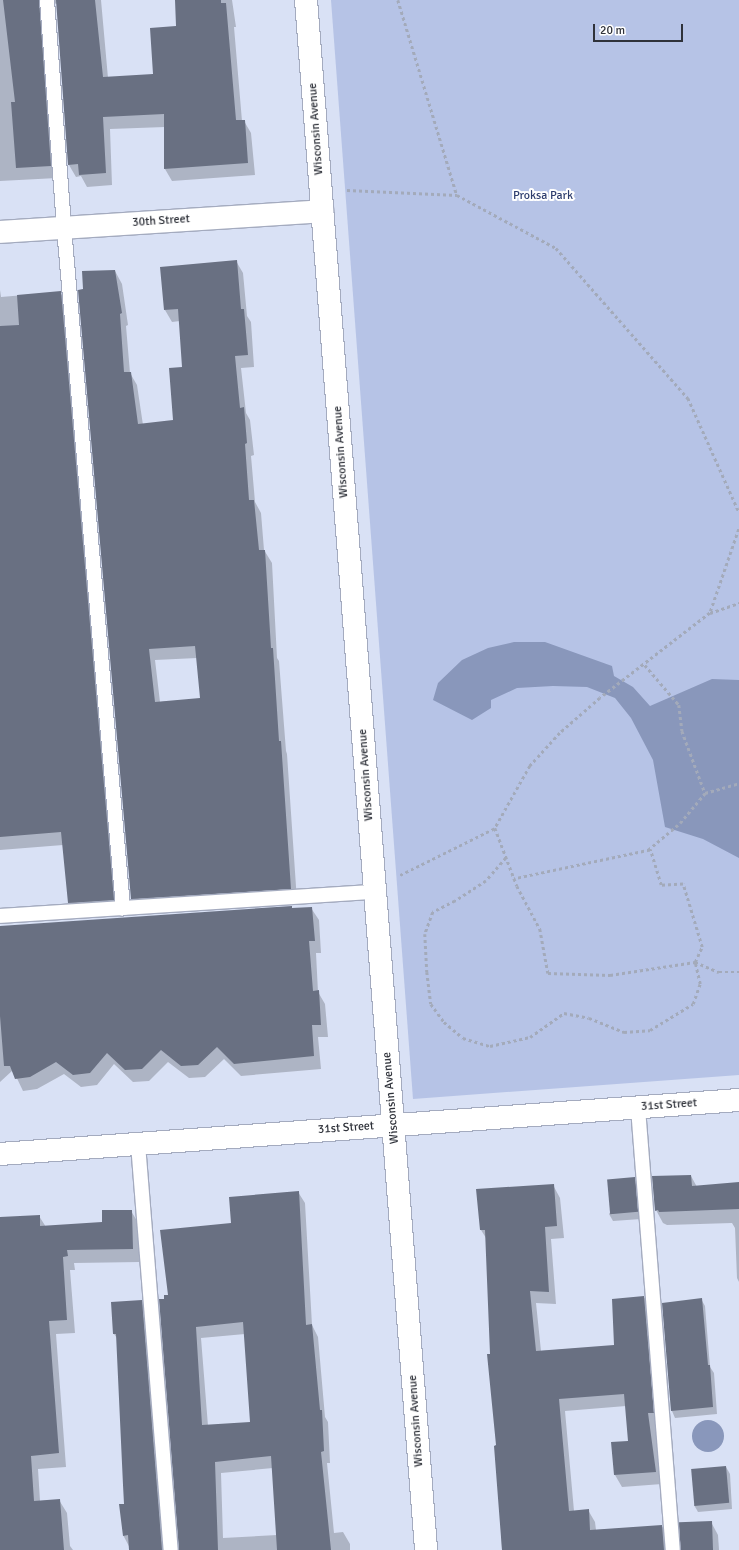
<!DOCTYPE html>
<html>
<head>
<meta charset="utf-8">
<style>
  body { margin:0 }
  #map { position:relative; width:739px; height:1550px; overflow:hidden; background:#d9e1f5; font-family:Signika,sans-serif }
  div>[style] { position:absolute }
  .green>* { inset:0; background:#b6c3e6 }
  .water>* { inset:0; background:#8997bb }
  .round { border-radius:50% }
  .shadow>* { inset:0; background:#0003 }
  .building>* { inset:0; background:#697082; transform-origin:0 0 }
  .path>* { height:2.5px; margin-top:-1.25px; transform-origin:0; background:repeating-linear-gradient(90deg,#a3aaba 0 3px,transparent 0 6px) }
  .roads { filter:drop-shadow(1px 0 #a4abbf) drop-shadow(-1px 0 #a4abbf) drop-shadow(0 1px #a4abbf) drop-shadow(0 -1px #a4abbf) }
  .service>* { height:14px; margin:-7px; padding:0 7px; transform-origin:7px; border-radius:7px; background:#fff }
  .minor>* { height:22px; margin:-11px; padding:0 11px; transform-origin:11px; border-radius:11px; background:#fff }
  span { translate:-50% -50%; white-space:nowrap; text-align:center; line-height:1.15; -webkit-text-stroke:4px #fff; paint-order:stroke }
  .street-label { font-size:12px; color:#2f323a }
  .park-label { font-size:12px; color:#2e3d6e }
  .scale { position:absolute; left:593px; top:24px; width:90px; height:18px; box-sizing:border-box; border:2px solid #2f323a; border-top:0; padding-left:5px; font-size:12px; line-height:14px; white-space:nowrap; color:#2f323a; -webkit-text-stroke:3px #fff; paint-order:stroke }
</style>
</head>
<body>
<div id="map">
  <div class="green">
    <i style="clip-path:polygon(331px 0,739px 0,739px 1075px,413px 1099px)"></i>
  </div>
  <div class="water">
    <i style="clip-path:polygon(514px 642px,545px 642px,612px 666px,614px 676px,633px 687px,650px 706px,712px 679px,739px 680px,739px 858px,703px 839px,665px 827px,653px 760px,631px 718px,615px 698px,587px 687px,553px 686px,517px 688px,491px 700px,491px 708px,472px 720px,433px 700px,438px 683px,462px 660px,488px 648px)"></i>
    <i class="round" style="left:692px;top:1420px;width:32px;height:32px"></i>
  </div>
  <div class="shadow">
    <i style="clip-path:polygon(0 0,101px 0,108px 78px,154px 75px,177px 27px,176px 0,232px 0,236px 27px,234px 27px,242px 121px,244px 121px,251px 133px,255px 175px,172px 181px,165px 169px,165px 127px,110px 129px,112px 185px,87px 187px,81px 176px,76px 177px,69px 165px,57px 4px,53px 3px,57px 178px,0 181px)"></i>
    <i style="clip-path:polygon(evenodd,236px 261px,243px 273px,247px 316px,251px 322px,254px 367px,241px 368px,246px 413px,250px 420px,254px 455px,251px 456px,255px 502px,261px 513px,264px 550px,272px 563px,277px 658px,279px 661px,286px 751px,287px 754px,297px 901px,139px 911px,132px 899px,84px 290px,115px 271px,122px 284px,128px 325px,126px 326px,130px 373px,137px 385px,143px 425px,174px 421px,183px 368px,180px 321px,172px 322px,165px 310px,236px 261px,197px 658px,201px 699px,160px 702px,155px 660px,197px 658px)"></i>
    <i style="clip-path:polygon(0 290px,1px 297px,60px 292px,67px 304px,120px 912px,76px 915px,69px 903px,63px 845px,0 850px)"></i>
    <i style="clip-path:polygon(291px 907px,293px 909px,311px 908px,319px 920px,321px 953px,316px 953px,318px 992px,325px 1004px,328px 1037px,318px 1037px,321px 1069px,241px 1076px,224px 1059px,205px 1077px,189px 1078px,168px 1062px,149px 1081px,133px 1082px,114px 1064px,97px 1085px,81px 1087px,64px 1074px,37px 1089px,23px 1091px,13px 1070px,0 1082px,0 927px)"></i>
    <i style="clip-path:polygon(691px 1176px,697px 1187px,739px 1183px,739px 1282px,737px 1278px,735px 1228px,732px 1223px,667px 1225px,663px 1223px,656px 1210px)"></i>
    <i style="clip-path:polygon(634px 1178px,638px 1185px,641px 1219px,613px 1221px,609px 1214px)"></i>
    <i style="clip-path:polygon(553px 1185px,560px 1198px,564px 1238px,551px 1239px,556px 1304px,536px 1303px,541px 1351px,615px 1346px,644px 1297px,651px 1309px,660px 1425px,655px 1425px,662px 1484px,622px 1487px,615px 1475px,612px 1443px,629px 1442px,626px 1406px,565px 1411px,574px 1511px,588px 1510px,595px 1522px,596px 1530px,662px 1526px,669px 1538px,670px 1550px,502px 1550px,486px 1238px,481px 1230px)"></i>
    <i style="clip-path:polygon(evenodd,298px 1192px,305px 1203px,312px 1325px,318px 1337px,325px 1417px,328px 1422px,330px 1463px,327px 1463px,334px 1533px,343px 1532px,350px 1544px,350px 1550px,180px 1550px,165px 1299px,232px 1224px,298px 1192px,245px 1334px,251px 1423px,208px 1426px,201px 1338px,245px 1334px,298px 1192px,273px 1468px,277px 1535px,223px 1538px,221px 1473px,273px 1468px)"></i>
    <i style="clip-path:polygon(131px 1211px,139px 1224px,140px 1262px,74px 1263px,75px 1270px,70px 1270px,75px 1333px,56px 1334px,66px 1467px,38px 1469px,40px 1501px,59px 1500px,67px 1513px,70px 1546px,73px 1550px,7px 1550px,0 1529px,0 1218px,39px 1216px,46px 1227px,103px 1223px)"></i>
    <i style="clip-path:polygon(701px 1299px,705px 1306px,710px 1367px,714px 1373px,717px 1414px,675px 1418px,672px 1411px)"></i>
    <i style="clip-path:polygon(142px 1301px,148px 1312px,168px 1550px,131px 1550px,123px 1535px,125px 1505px,117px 1338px,114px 1334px,112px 1303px)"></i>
    <i style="clip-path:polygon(726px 1467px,730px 1474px,732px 1509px,698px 1512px,694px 1505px)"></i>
    <i style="clip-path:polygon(711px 1522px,718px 1535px,719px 1550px,682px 1550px)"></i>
  </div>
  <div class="building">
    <i style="clip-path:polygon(3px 0,39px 0,51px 166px,16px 168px,11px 102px,15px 102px)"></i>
    <i style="clip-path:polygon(56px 0,95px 0,103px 77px,153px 74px,150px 28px,176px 26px,175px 0,221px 0,221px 3px,226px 3px,236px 120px,245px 120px,248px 163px,164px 169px,164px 114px,103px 117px,106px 173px,79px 175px,78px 164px,68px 165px)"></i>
    <i style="clip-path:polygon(evenodd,237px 260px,241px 309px,244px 309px,248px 355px,235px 356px,240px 408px,244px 407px,247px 443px,245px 444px,249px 500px,254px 500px,259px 550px,265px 550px,271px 648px,273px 648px,279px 741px,281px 741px,291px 889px,131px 899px,78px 290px,83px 289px,82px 271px,115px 270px,122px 313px,120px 314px,124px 372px,131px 372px,138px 424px,173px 420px,169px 368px,182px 367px,178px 309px,164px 310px,160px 267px,237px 260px,195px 646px,200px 698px,155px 702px,149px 649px,195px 646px)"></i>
    <i style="clip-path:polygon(61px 291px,114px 900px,68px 903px,61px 832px,0 837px,0 326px,19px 325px,17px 295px)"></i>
    <i style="clip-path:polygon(292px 906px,292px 908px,312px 907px,315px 941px,309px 941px,313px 991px,319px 990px,321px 1025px,312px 1025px,314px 1056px,234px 1064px,217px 1047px,198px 1065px,181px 1066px,161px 1050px,142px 1069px,125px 1070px,107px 1053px,90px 1073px,73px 1075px,56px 1062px,30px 1077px,15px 1079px,10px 1066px,4px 1066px,0 1016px,0 926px)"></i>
    <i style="clip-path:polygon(691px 1175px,692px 1186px,739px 1182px,739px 1209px,659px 1212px,658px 1210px,655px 1211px,652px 1176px)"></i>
    <i style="left:635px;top:1177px;width:35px;height:28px;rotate:85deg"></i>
    <i style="clip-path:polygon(554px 1184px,557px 1226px,545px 1227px,549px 1292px,530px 1291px,536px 1351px,614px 1345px,612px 1299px,644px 1296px,654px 1413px,648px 1413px,656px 1472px,614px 1475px,611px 1442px,628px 1441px,624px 1394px,559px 1399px,569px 1511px,589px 1509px,590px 1530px,662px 1525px,664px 1550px,502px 1550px,494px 1446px,496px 1445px,487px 1354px,490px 1354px,485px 1230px,480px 1230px,476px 1189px)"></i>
    <i style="clip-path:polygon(evenodd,299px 1191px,306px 1325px,312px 1324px,320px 1410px,322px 1410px,324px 1451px,321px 1452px,331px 1550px,277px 1550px,271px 1456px,215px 1462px,218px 1550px,179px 1550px,159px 1299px,164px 1299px,164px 1295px,168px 1295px,160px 1230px,231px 1223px,229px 1197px,299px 1191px,243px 1322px,250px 1422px,202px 1425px,196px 1327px,243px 1322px)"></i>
    <i style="clip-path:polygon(102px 1210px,132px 1210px,133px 1249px,67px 1250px,68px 1256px,63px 1257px,67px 1320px,49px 1321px,59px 1453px,31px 1456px,34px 1501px,60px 1499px,64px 1550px,0 1550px,0 1217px,40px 1215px,40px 1226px,102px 1222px)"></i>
    <i style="clip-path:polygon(702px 1298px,708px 1365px,710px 1365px,713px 1407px,671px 1411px,662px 1303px)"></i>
    <i style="clip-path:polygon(142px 1300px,162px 1550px,129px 1550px,128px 1535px,123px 1536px,119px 1504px,124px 1504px,123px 1485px,116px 1334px,113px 1334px,111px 1302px)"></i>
    <i style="left:726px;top:1466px;width:37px;height:35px;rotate:85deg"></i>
    <i style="left:712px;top:1521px;width:29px;height:33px;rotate:88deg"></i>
  </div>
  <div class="path">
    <i style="left:398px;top:0;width:204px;rotate:73.2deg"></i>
    <i style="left:457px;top:195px;width:112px;rotate:28.2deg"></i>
    <i style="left:556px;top:248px;width:200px;rotate:48.7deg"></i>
    <i style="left:688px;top:398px;width:125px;rotate:65.9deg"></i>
    <i style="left:347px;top:190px;width:110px;rotate:2.6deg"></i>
    <i style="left:739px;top:529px;width:89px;rotate:109deg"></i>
    <i style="left:710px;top:613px;width:139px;rotate:142.3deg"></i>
    <i style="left:600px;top:698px;width:53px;rotate:138.8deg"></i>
    <i style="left:560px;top:733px;width:45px;rotate:132.3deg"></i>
    <i style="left:530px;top:766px;width:71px;rotate:119.4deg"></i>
    <i style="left:495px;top:828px;width:62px;rotate:69.2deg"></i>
    <i style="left:517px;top:886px;width:49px;rotate:61.9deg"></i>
    <i style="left:540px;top:929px;width:45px;rotate:79.7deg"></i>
    <i style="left:548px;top:973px;width:62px;rotate:1.8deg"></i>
    <i style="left:610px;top:975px;width:86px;rotate:-8.7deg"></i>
    <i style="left:695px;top:962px;width:26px;rotate:23deg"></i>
    <i style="left:719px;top:972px;width:20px"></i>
    <i style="left:710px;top:613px;width:31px;rotate:-19deg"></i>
    <i style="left:645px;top:665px;width:52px;rotate:49.6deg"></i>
    <i style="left:679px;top:705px;width:26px;rotate:83deg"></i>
    <i style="left:682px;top:731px;width:66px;rotate:69.6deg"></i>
    <i style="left:705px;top:793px;width:35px;rotate:-16deg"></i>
    <i style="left:648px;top:850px;width:42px;rotate:-40.2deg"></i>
    <i style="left:680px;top:823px;width:39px;rotate:-50deg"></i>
    <i style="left:506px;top:858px;width:30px;rotate:131deg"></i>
    <i style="left:486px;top:881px;width:37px;rotate:147deg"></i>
    <i style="left:455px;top:901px;width:25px;rotate:153deg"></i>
    <i style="left:433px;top:912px;width:23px;rotate:110deg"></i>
    <i style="left:425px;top:934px;width:38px;rotate:87deg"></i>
    <i style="left:427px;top:972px;width:32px;rotate:83deg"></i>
    <i style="left:431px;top:1004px;width:22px;rotate:54deg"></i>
    <i style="left:444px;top:1022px;width:25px;rotate:40deg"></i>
    <i style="left:463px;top:1038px;width:28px;rotate:17deg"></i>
    <i style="left:490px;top:1046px;width:41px;rotate:-12.7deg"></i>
    <i style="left:530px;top:1037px;width:42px;rotate:-35.2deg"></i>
    <i style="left:564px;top:1013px;width:25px;rotate:11deg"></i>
    <i style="left:589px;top:1018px;width:38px;rotate:22deg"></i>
    <i style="left:624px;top:1032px;width:26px;rotate:-4deg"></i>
    <i style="left:650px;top:1030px;width:50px;rotate:-31.2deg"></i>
    <i style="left:693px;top:1004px;width:21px;rotate:-71deg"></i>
    <i style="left:700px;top:984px;width:23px;rotate:-103deg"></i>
    <i style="left:695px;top:962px;width:17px;rotate:-65deg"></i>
    <i style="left:702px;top:947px;width:66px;rotate:-106.8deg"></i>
    <i style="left:683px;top:884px;width:22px;rotate:177deg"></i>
    <i style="left:661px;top:885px;width:37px;rotate:-107deg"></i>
    <i style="left:650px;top:850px;width:139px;rotate:168deg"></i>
    <i style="left:400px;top:875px;width:106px;rotate:-26.3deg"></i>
  </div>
  <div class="roads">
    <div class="service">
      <i style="left:47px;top:0;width:229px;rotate:85.7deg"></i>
      <i style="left:64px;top:228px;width:683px;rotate:85.04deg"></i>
      <i style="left:0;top:916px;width:376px;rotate:-3.7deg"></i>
      <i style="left:638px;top:1108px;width:443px;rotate:85.5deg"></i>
      <i style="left:138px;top:1144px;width:407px;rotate:85.4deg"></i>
    </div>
    <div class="minor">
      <i style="left:306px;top:0;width:1555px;rotate:85.57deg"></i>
      <i style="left:0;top:232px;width:323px;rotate:-3.7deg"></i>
      <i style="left:0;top:1154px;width:741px;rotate:-4.18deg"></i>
    </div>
  </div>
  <div class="street-label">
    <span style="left:316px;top:129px;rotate:-94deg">Wisconsin Avenue</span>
    <span style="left:161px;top:221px;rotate:-4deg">30th Street</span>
    <span style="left:341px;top:452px;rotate:-94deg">Wisconsin Avenue</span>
    <span style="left:366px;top:775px;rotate:-94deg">Wisconsin Avenue</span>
    <span style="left:391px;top:1098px;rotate:-95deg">Wisconsin Avenue</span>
    <span style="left:669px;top:1105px;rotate:-4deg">31st Street</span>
    <span style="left:346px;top:1128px;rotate:-4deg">31st Street</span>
    <span style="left:416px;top:1421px;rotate:-94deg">Wisconsin Avenue</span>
  </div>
  <div class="park-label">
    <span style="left:543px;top:196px">Proksa Park</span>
  </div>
  <div class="scale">20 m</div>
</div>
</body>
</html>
